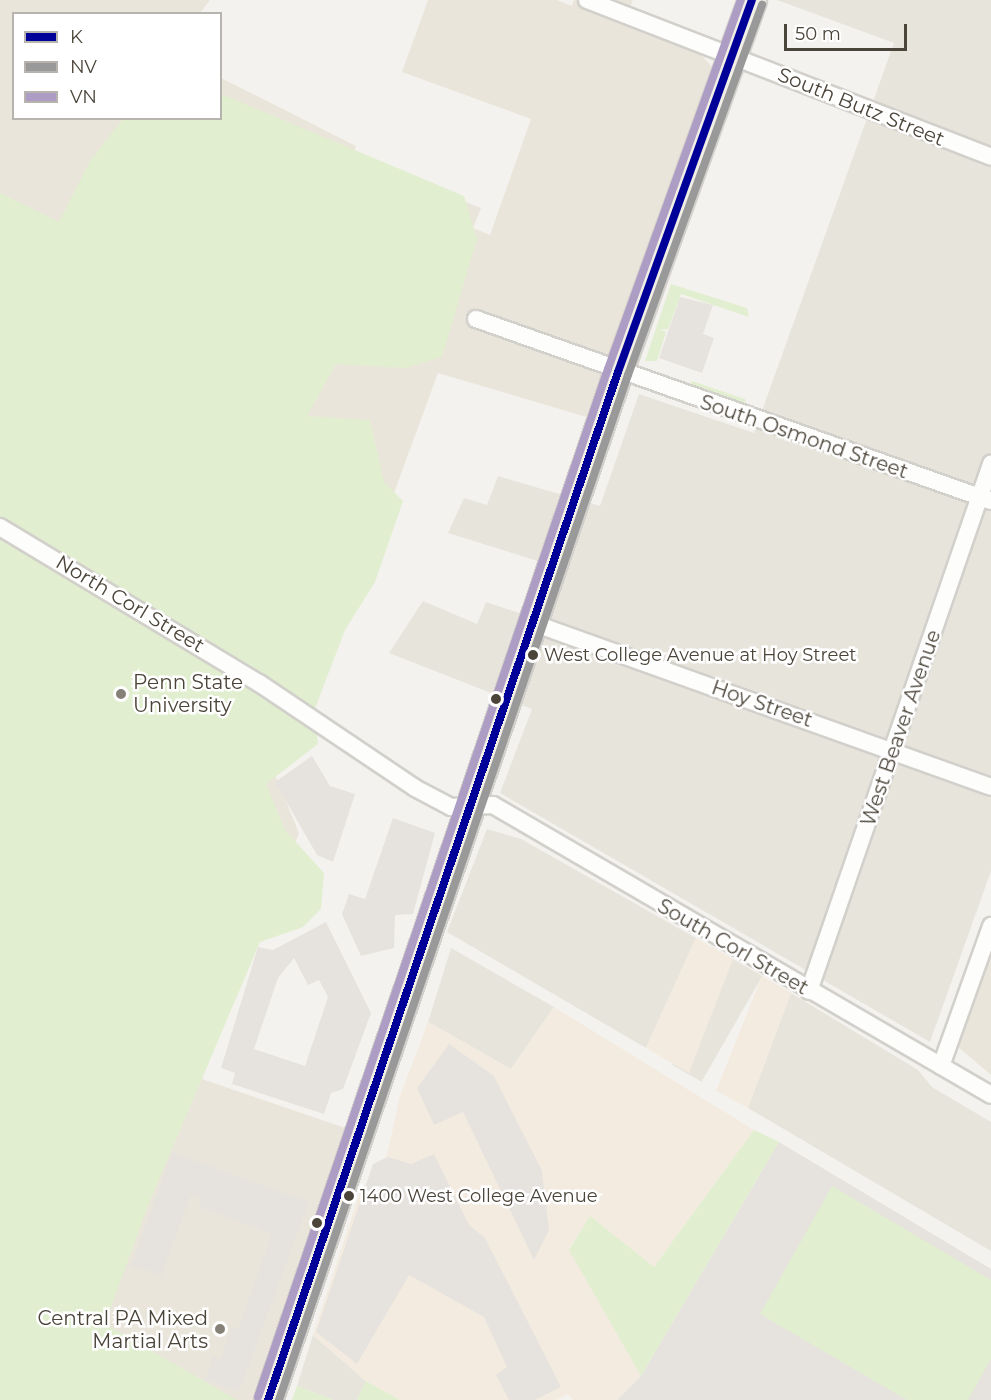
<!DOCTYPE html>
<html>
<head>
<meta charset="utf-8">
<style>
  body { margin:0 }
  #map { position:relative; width:991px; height:1400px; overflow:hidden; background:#f4f2ee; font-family:Montserrat,sans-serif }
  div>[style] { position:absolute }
  .residential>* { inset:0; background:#e7e4dc; transform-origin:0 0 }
  .commercial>* { inset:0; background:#f3ebdf }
  .industrial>* { inset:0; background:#e6e2de }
  .education>* { inset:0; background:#eae5da }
  .green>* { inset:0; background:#e1eecf; transform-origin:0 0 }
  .parking>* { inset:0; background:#e6e3df }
  .roads { filter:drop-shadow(2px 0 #d2d0cb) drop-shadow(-2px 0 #d2d0cb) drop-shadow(0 2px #d2d0cb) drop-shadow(0 -2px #d2d0cb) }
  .street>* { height:16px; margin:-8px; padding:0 8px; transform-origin:8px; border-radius:8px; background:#fdfdfc }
  .primary>* { height:27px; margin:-13.5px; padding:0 13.5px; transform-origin:13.5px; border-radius:13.5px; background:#f2efe6 }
  .bus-1>* { height:8px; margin:-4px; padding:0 4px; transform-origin:4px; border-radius:4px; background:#009 }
  .bus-2>* { height:8px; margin:-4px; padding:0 4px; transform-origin:4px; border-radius:4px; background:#999 }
  .bus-3>* { height:8px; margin:-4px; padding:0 4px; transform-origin:4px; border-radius:4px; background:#ad9dc4 }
  .dots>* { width:16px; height:16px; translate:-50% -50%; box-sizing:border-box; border:3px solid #fff; border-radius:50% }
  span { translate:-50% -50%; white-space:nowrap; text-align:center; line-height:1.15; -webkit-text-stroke:5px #fff; paint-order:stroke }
  .bus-label { font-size:18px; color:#4b4439 }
  .left { translate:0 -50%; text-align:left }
  .street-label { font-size:20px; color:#4b4439 }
  .poi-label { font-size:20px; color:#4b4439 }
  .right { translate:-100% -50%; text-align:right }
  .legend { position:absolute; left:12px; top:12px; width:210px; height:108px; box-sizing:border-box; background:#fff; border:2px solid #b7b4b0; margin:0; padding:8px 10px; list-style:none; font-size:18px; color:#4b4439 }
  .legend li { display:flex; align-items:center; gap:12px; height:30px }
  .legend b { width:30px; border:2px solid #b7b4b0 }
  .scale { position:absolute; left:784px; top:24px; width:123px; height:27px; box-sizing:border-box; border:3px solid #4b4439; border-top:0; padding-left:8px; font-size:18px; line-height:21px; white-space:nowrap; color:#4b4439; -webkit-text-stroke:4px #fff; paint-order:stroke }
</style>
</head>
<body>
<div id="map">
  <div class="residential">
    <i style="clip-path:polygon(777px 0,991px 0,991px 871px,930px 1042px,500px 793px,532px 709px,389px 653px,423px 601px,477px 624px,486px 602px,550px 623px,567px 570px,448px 533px,464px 498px,487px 505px,498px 476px,600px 506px,639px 394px,754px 433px,894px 43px)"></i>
    <i style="clip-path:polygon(487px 829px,521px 839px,696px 938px,646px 1048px,447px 932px)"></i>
    <i style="clip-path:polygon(451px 948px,554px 1007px,511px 1069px,428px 1022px)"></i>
    <i style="left:733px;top:959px;width:34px;height:122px;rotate:30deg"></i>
    <i style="clip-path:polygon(791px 993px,918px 1070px,932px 1087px,991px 1122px,991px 1251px,748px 1108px)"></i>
    <i style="clip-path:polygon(313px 1335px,366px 1381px,357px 1400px,333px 1400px,297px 1386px)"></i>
  </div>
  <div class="commercial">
    <i style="clip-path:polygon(696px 938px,733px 959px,689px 1073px,646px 1048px)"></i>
    <i style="clip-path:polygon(762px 976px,791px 993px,748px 1108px,716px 1091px)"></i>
    <i style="clip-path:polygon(554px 1007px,754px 1130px,654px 1267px,590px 1216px,569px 1249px,641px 1376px,617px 1400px,572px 1400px,569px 1394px,556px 1400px,400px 1400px,366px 1381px,313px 1335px,360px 1192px,387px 1155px,400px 1096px,428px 1022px,511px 1069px)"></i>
  </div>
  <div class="industrial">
    <i style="clip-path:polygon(779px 1142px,991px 1269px,991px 1400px,617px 1400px,641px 1376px)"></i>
  </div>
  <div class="education">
    <i style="clip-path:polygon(0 0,210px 0,200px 13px,14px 14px,14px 118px,220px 118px,221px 78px,356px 146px,352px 157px,481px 208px,473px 228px,490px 235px,531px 119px,402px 72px,428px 0,557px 0,572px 6px,574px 0,633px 0,623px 25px,700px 54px,713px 68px,590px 418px,438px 373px,314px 711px,235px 677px,299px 833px,202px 1079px,348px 1129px,255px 1400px,0 1400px)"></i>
    <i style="clip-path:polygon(991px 957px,991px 1075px,958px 1047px)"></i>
  </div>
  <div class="green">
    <i style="clip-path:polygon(221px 94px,464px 196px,477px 239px,442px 357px,405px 368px,336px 364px,307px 416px,370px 420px,384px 482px,403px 501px,375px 582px,345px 630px,314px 711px,318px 744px,266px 784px,285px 830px,324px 873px,321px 909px,303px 927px,260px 942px,147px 1208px,105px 1324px,237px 1400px,0 1400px,0 193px,59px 222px,90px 161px,123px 119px,220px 118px)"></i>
    <i style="clip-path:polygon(671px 284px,747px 308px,749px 317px,681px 294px,668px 329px,660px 330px,666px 332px,657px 361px,645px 361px)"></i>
    <i style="left:692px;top:381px;width:57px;height:5px;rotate:19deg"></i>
    <i style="clip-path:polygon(754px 1130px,779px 1142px,641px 1376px,569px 1250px,590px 1216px,654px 1267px)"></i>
    <i style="clip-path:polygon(832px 1186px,991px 1280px,991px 1359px,968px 1400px,907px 1400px,760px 1314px)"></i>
    <i style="clip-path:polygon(366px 1381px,400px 1400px,357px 1400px)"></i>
    <i style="clip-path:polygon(297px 1386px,333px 1400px,292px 1400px)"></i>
  </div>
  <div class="parking">
    <i style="clip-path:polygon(680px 297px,713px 305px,703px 334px,714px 338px,702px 373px,659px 358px)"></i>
    <i style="clip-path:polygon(312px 756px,330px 786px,355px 794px,333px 862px,317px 855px,275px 782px)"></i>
    <i style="clip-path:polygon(393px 818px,435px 833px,413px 914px,395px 915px,394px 948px,361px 956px,342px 914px,349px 894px,365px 899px)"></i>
    <i style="clip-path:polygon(evenodd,326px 922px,371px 1013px,343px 1089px,331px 1093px,324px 1114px,232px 1084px,235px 1073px,221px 1068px,258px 947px,273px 950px,326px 922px,294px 958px,308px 985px,319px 980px,328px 997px,305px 1066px,254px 1049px,278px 978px,294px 958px)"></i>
    <i style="clip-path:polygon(449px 1044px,494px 1076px,542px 1171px,549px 1230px,534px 1260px,463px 1112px,434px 1125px,417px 1088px)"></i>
    <i style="clip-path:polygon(172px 1152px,309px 1202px,239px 1392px,205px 1380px,213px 1357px,221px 1359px,231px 1327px,238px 1329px,272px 1234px,199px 1207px,201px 1199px,191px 1195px,161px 1276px,131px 1265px)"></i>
    <i style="clip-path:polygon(434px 1154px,469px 1225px,485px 1238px,561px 1387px,535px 1400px,509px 1400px,496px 1375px,507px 1367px,484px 1317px,409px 1275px,357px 1364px,316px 1332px,373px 1164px,388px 1157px,411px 1164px)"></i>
  </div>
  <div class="roads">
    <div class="street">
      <i style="left:587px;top:0;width:433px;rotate:21.2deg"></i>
      <i style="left:476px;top:319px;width:546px;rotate:19.46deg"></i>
      <i style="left:0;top:527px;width:302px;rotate:31.1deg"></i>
      <i style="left:259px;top:683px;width:188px;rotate:33.9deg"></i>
      <i style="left:415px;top:788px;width:41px;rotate:27.8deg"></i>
      <i style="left:451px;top:807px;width:42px;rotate:-2.7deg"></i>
      <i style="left:493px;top:805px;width:576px;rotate:30.21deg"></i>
      <i style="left:533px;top:623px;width:486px;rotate:19.7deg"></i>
      <i style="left:809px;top:991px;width:558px;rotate:-70.95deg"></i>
      <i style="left:941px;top:1066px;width:149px;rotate:-70.3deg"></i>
    </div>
    <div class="primary">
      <i style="left:268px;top:1400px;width:1086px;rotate:-71.2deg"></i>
      <i style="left:618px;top:372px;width:395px;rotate:-70.2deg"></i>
    </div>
  </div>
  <div class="bus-1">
    <i style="left:268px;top:1400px;width:1086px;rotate:-71.2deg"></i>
    <i style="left:618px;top:372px;width:395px;rotate:-70.2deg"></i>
  </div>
  <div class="bus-2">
    <i style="left:279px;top:1400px;width:1083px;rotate:-71.2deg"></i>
    <i style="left:628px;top:375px;width:394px;rotate:-70.1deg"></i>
  </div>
  <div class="bus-3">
    <i style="left:258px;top:1397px;width:1086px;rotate:-71.2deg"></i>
    <i style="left:608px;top:369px;width:392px;rotate:-70.2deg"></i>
  </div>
  <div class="dots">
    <i style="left:533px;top:655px;background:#4b4439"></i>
    <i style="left:121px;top:694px;background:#868178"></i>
    <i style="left:496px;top:699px;background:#4b4439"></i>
    <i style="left:349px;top:1196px;background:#4b4439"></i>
    <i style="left:317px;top:1223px;background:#4b4439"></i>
    <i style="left:220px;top:1329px;background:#868178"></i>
  </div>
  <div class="bus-label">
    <span class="left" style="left:544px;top:655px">West College Avenue at Hoy Street</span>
    <span class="left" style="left:360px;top:1196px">1400 West College Avenue</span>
  </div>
  <div class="street-label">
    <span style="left:861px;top:107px;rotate:22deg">South Butz Street</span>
    <span style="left:804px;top:437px;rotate:19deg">South Osmond Street</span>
    <span style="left:130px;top:604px;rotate:31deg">North Corl Street</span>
    <span style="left:762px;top:704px;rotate:19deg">Hoy Street</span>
    <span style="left:901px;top:728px;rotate:-71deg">West Beaver Avenue</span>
    <span style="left:733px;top:947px;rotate:30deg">South Corl Street</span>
  </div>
  <div class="poi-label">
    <span class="left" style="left:133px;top:694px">Penn State<br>University</span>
    <span class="right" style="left:208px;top:1330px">Central PA Mixed<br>Martial Arts</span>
  </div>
  <ul class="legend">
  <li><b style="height:8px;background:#009"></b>K</li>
  <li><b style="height:8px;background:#999"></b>NV</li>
  <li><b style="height:8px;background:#ad9dc4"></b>VN</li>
  </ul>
  <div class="scale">50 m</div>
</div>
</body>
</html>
